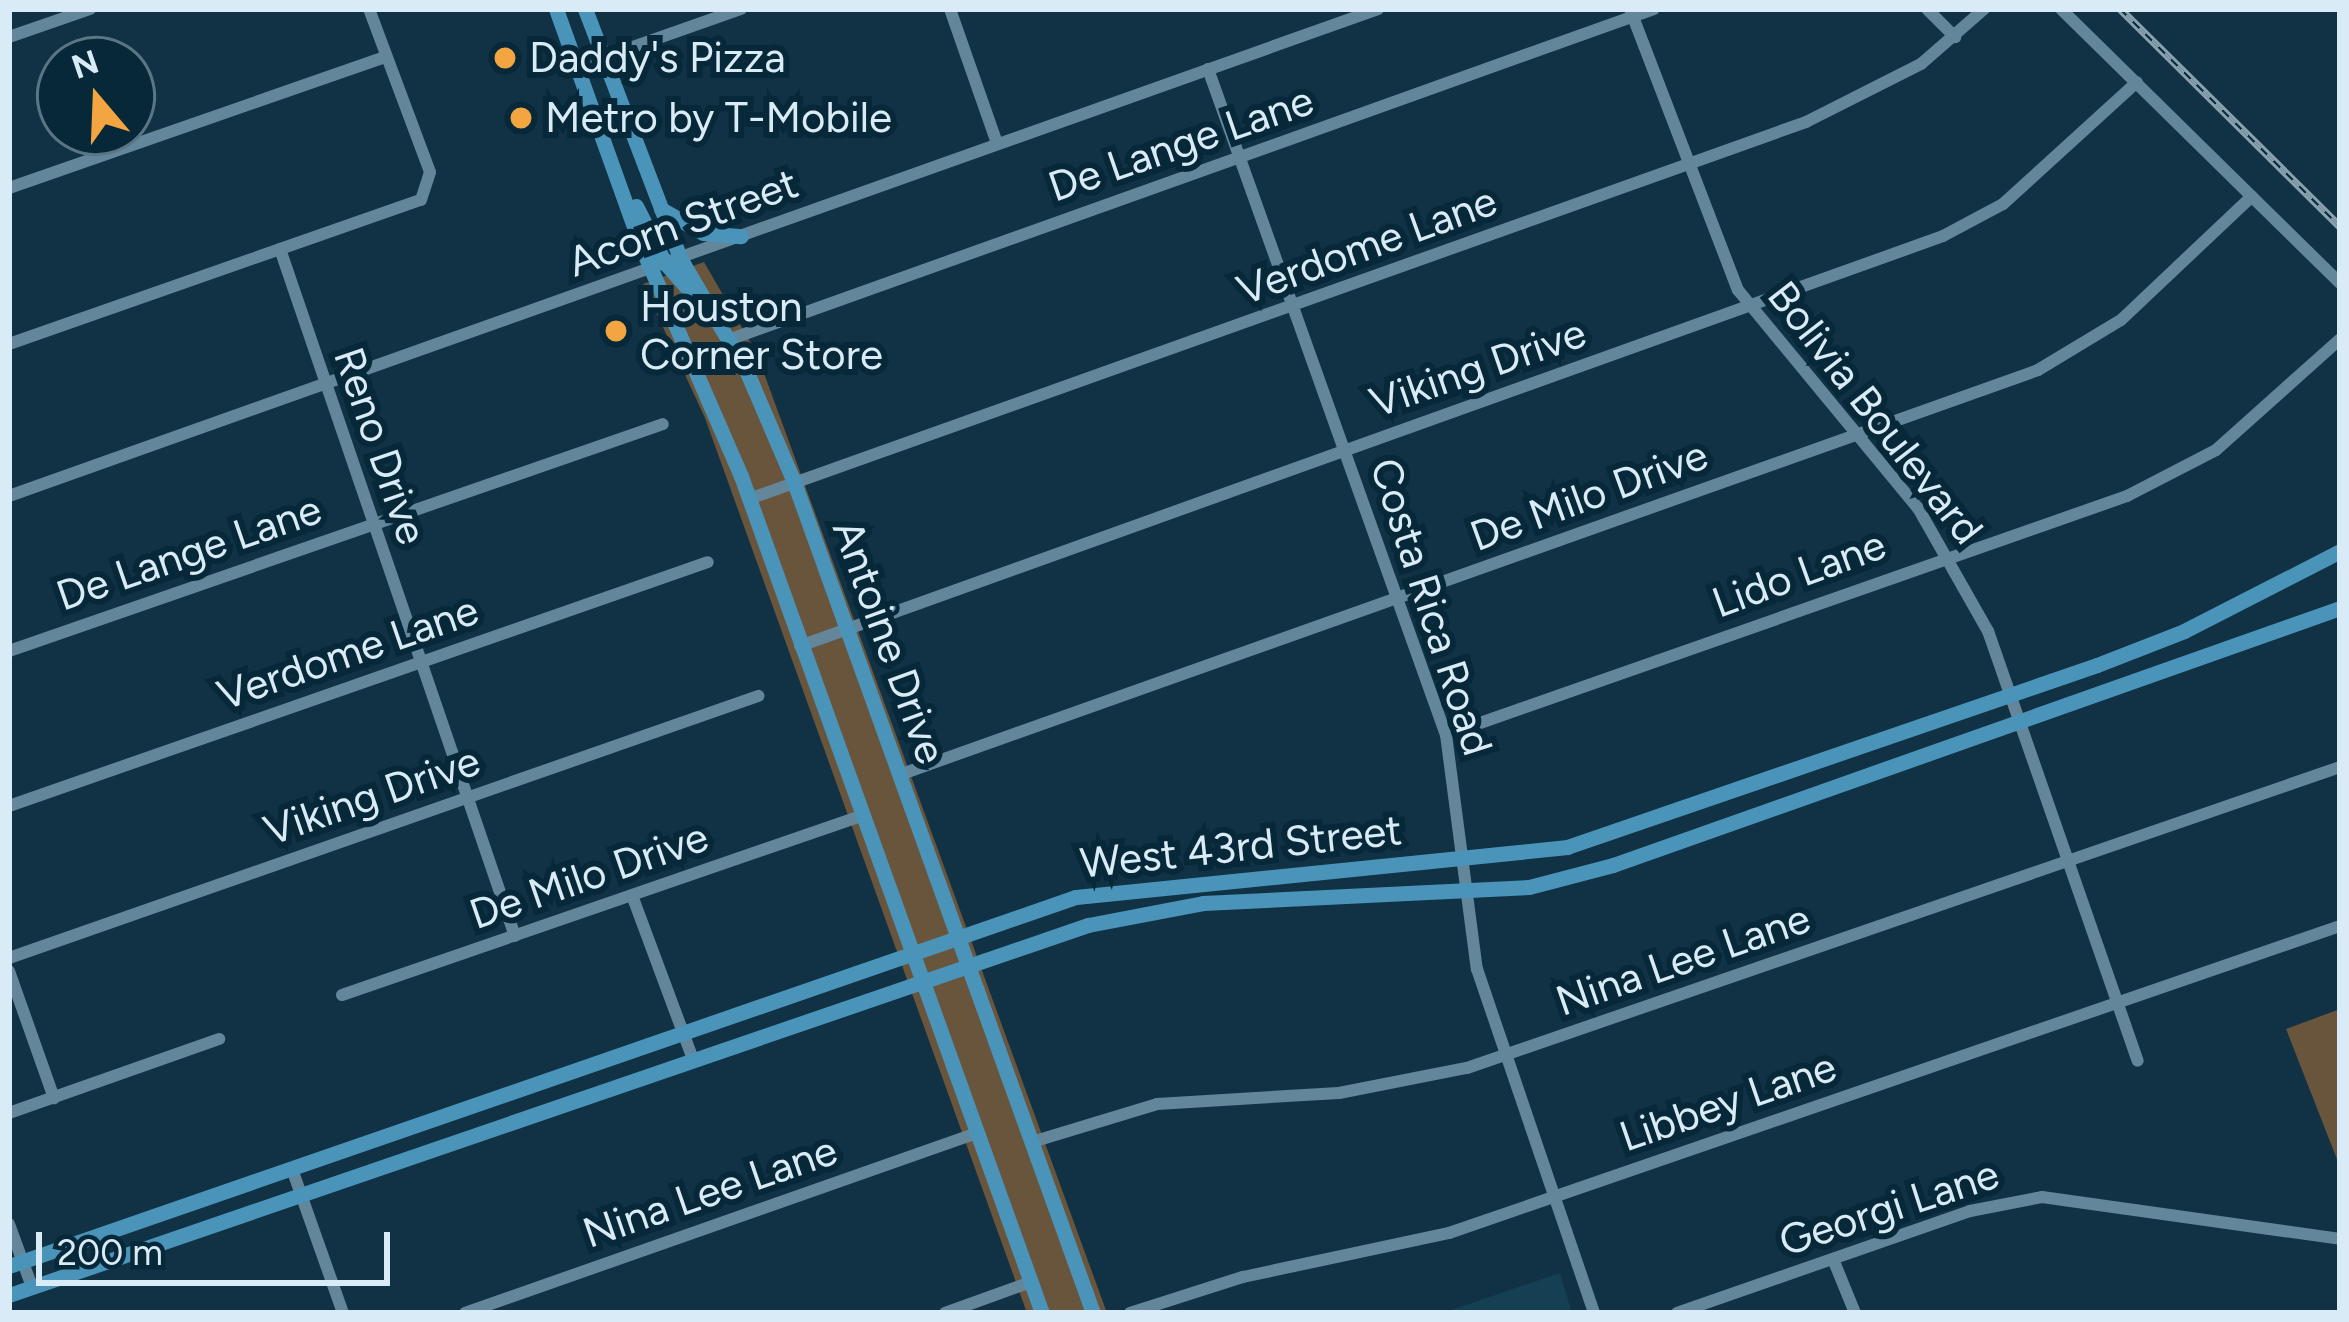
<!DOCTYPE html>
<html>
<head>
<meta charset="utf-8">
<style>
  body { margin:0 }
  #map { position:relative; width:2349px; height:1322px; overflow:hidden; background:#113244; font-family:Figtree,sans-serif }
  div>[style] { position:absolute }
  .built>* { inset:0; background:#154054 }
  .green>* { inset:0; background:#69543c }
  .minor>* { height:12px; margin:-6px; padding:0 6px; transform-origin:6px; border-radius:6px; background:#63869a }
  .major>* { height:15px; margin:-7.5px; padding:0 7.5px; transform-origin:7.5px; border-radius:7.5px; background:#4a94ba }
  .rail>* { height:8px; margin-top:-4px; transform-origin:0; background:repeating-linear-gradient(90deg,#062839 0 9px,#8aa2b0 0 18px); box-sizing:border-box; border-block:3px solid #8aa2b0 }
  .dots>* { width:33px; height:33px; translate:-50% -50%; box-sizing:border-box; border:6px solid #062839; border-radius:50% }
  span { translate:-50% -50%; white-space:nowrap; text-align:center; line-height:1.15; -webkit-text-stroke:12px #062839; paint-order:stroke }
  .poi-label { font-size:42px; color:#d9ebf6 }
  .left { translate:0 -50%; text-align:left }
  .street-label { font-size:42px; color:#d9ebf6 }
  .frame { position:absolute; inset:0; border:12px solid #d9ebf6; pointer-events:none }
  .north { position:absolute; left:36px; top:36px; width:120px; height:120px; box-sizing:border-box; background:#062839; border:3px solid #5a7685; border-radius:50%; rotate:341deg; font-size:33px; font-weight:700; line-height:48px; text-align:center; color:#d9ebf6 }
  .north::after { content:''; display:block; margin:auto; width:42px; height:54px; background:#f2a541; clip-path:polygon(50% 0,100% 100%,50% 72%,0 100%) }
  .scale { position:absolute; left:36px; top:1232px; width:354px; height:54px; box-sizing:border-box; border:6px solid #d9ebf6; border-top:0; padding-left:15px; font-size:36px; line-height:42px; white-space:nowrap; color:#d9ebf6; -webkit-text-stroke:9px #062839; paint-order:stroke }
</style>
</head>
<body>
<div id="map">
  <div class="built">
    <i style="clip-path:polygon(1560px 1273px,1572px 1313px,1443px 1313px)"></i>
  </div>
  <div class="green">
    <i style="clip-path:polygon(704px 262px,757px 354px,1107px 1313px,1027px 1313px,705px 418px,643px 284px)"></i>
    <i style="clip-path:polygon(2340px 1009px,2340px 1167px,2286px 1029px)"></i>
  </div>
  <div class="minor">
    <i style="left:950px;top:9px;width:142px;rotate:70.7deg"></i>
    <i style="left:1630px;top:9px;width:301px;rotate:69deg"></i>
    <i style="left:1738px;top:290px;width:283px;rotate:50.5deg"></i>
    <i style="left:1918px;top:508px;width:142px;rotate:60.4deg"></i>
    <i style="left:1988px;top:631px;width:455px;rotate:70.8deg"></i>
    <i style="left:1927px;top:9px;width:40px;rotate:45deg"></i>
    <i style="left:2061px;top:9px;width:391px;rotate:44.5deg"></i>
    <i style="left:9px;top:37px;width:86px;rotate:-19.1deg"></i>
    <i style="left:576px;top:67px;width:175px;rotate:-19.4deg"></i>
    <i style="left:1208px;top:69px;width:707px;rotate:70.34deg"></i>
    <i style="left:1446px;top:735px;width:236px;rotate:82.5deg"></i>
    <i style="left:1477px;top:969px;width:363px;rotate:71.2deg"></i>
    <i style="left:9px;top:188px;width:399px;rotate:-19.2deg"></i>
    <i style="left:280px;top:249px;width:726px;rotate:71.12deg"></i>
    <i style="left:728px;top:340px;width:983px;rotate:-19.67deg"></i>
    <i style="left:9px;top:344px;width:436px;rotate:-19.3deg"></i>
    <i style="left:421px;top:200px;width:29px;rotate:-72deg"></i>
    <i style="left:430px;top:172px;width:174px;rotate:-110.5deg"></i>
    <i style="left:9px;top:496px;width:1453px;rotate:-19.58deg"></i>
    <i style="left:749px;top:499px;width:1122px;rotate:-19.63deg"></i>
    <i style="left:1806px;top:122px;width:129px;rotate:-26.8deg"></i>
    <i style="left:1921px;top:64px;width:84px;rotate:-41.1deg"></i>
    <i style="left:800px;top:646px;width:1214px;rotate:-19.73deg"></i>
    <i style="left:1943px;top:236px;width:68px;rotate:-28.1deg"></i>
    <i style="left:2003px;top:204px;width:181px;rotate:-42.3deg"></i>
    <i style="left:9px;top:651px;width:692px;rotate:-19.14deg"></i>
    <i style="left:1446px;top:735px;width:722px;rotate:-19.34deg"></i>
    <i style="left:2127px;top:496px;width:100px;rotate:-27.3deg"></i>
    <i style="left:2216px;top:450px;width:166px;rotate:-41.8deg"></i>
    <i style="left:899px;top:775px;width:1209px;rotate:-19.57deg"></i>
    <i style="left:2038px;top:370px;width:97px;rotate:-31.1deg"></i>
    <i style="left:2121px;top:320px;width:180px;rotate:-43.4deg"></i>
    <i style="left:9px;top:806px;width:740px;rotate:-19.24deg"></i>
    <i style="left:633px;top:898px;width:172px;rotate:69.6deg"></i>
    <i style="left:9px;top:958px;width:794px;rotate:-19.28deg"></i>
    <i style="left:9px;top:971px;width:135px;rotate:70.5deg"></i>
    <i style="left:342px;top:995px;width:546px;rotate:-19.03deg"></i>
    <i style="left:9px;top:1113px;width:223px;rotate:-19.4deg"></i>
    <i style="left:1032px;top:1142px;width:131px;rotate:-16.9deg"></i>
    <i style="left:1157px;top:1104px;width:182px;rotate:-3.5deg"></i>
    <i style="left:1339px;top:1093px;width:130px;rotate:-11.1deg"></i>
    <i style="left:1467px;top:1068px;width:923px;rotate:-19.02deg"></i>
    <i style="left:292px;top:1169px;width:153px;rotate:70.5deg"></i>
    <i style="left:9px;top:1224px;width:67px;rotate:69.9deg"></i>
    <i style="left:1833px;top:1259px;width:58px;rotate:67.8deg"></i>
    <i style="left:465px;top:1313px;width:543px;rotate:-19.37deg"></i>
    <i style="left:945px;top:1313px;width:91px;rotate:-19.8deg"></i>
    <i style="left:1130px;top:1313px;width:119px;rotate:-17.7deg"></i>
    <i style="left:1243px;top:1277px;width:211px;rotate:-12.1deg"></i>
    <i style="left:1449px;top:1233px;width:942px;rotate:-19.01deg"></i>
    <i style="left:1677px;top:1313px;width:310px;rotate:-19.2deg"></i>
    <i style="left:1970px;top:1211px;width:73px;rotate:-11deg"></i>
    <i style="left:2042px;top:1197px;width:301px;rotate:8deg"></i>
  </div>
  <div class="major">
    <i style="left:556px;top:9px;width:252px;rotate:70.3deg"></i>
    <i style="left:641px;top:246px;width:251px;rotate:66.5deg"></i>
    <i style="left:741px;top:476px;width:889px;rotate:70.22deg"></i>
    <i style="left:585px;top:9px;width:267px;rotate:69.1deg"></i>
    <i style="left:680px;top:258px;width:130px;rotate:59.5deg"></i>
    <i style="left:746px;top:370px;width:122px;rotate:66.8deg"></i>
    <i style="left:794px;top:482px;width:883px;rotate:70.21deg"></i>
    <i style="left:636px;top:206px;width:64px;rotate:63deg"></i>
    <i style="left:665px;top:263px;width:50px;rotate:48.3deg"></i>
    <i style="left:661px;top:209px;width:48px;rotate:29.7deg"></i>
    <i style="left:703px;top:233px;width:38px;rotate:5deg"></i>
    <i style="left:9px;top:1266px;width:1129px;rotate:-19.08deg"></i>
    <i style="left:1076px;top:897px;width:494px;rotate:-5.8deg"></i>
    <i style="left:1567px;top:847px;width:560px;rotate:-18.95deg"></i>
    <i style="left:2097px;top:665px;width:93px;rotate:-21.3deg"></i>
    <i style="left:2184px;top:631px;width:175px;rotate:-27.1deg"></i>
    <i style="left:9px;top:1295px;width:1141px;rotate:-18.93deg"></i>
    <i style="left:1088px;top:925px;width:117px;rotate:-10.8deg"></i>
    <i style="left:1203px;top:903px;width:326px;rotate:-2.8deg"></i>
    <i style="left:1529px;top:887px;width:87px;rotate:-14.7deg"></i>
    <i style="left:1613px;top:865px;width:771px;rotate:-19.47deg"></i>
  </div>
  <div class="rail">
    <i style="left:2120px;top:9px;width:310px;rotate:44.7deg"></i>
  </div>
  <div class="dots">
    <i style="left:505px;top:58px;background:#f2a541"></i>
    <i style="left:521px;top:118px;background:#f2a541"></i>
    <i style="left:616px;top:331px;background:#f2a541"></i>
  </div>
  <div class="poi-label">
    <span class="left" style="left:529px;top:58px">Daddy's Pizza</span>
    <span class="left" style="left:545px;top:118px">Metro by T-Mobile</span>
    <span class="left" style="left:640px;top:331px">Houston<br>Corner Store</span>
  </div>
  <div class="street-label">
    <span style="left:1181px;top:144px;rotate:-19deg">De Lange Lane</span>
    <span style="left:683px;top:223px;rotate:-20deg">Acorn Street</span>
    <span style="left:1367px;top:246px;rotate:-20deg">Verdome Lane</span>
    <span style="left:1478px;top:368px;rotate:-19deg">Viking Drive</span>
    <span style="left:1875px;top:413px;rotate:52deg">Bolivia Boulevard</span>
    <span style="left:380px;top:446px;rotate:71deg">Reno Drive</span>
    <span style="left:1589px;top:496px;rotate:-20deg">De Milo Drive</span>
    <span style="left:189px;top:553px;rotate:-19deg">De Lange Lane</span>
    <span style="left:1799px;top:574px;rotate:-20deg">Lido Lane</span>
    <span style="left:1431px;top:607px;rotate:72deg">Costa Rica Road</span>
    <span style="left:889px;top:642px;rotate:70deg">Antoine Drive</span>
    <span style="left:348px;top:653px;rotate:-19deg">Verdome Lane</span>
    <span style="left:372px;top:796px;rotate:-19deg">Viking Drive</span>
    <span style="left:1241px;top:847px;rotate:-6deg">West 43rd Street</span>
    <span style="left:589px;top:876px;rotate:-19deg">De Milo Drive</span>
    <span style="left:1683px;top:960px;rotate:-19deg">Nina Lee Lane</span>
    <span style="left:1728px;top:1102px;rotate:-19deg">Libbey Lane</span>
    <span style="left:710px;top:1192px;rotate:-19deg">Nina Lee Lane</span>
    <span style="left:1889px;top:1208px;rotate:-18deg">Georgi Lane</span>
  </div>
  <div class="frame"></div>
  <div class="north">N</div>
  <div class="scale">200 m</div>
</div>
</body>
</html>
